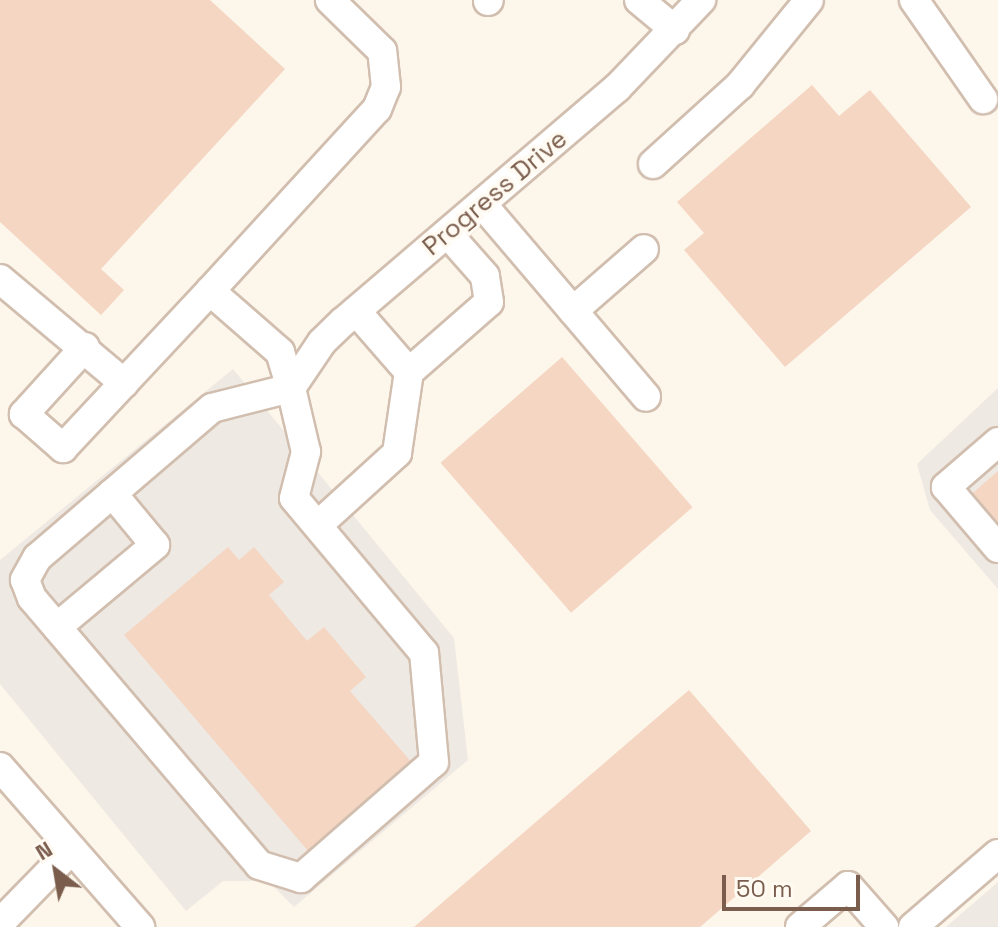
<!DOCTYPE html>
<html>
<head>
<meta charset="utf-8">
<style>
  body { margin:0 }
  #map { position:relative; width:998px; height:927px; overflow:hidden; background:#fdf6eb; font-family:"Space Grotesk",sans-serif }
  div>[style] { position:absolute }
  .industrial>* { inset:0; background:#efe9e3 }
  .building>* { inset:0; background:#f4d6c2; transform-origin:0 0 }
  .roads { filter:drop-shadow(2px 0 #d1beaf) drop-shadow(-2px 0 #d1beaf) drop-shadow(0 2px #d1beaf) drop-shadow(0 -2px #d1beaf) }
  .minor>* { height:28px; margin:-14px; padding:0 14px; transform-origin:14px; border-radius:14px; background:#fff }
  span { translate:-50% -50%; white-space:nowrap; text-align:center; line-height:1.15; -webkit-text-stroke:7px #fffaf2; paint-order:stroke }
  .street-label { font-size:26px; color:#7a5d4c }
  .north { position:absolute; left:16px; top:831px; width:80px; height:80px; -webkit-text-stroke:6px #fffaf2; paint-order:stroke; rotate:329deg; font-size:22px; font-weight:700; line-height:32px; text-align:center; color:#7a5d4c }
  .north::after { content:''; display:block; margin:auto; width:28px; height:36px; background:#7a5d4c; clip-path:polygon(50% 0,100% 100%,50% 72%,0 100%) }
  .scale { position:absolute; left:722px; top:875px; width:138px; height:36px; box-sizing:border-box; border:4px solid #7a5d4c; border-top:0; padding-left:10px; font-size:24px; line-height:28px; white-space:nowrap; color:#7a5d4c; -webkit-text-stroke:6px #fffaf2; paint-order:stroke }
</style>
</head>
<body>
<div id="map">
  <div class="industrial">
    <i style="clip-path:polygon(233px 369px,454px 638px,468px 760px,294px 907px,268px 881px,223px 881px,186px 911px,0 684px,0 560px)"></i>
    <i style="clip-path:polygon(998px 388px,998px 589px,930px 510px,917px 464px)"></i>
    <i style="clip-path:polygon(998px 882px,998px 927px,946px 927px)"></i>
  </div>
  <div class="building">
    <i style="clip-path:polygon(0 0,210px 0,285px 69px,101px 269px,124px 290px,101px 315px,0 222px)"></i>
    <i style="clip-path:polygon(812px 85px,839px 116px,870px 90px,971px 207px,785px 367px,684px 250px,704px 233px,677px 202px)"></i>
    <i style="left:562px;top:357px;width:199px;height:161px;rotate:49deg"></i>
    <i style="clip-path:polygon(998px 471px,998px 533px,967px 498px)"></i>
    <i style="clip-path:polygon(228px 547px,239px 560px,254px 547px,284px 582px,269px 595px,307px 641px,324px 627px,366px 677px,350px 691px,413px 764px,309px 852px,124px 635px)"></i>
    <i style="clip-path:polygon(689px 690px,811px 831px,700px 927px,414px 927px)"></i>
  </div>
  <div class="roads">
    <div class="minor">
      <i style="left:639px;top:0;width:47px;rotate:39.8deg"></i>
      <i style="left:914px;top:0;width:121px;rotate:55.1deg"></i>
      <i style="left:488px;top:1px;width:1px;rotate:-45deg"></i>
      <i style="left:653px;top:164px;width:118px;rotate:-42.2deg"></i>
      <i style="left:740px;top:85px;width:109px;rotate:-50.9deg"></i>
      <i style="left:482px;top:204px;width:253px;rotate:49.6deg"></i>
      <i style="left:0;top:279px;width:162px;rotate:40deg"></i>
      <i style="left:210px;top:291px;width:247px;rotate:-47.5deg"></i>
      <i style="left:377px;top:109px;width:24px;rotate:-68deg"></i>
      <i style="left:386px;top:87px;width:36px;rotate:-96deg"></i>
      <i style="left:382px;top:51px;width:73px;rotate:-135.6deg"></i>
      <i style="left:356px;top:311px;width:81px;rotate:49deg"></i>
      <i style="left:409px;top:372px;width:106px;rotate:-41.2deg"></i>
      <i style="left:489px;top:302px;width:26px;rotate:-99deg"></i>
      <i style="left:485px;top:276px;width:57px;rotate:-131.5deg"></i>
      <i style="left:573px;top:311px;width:94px;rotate:-41.1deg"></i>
      <i style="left:85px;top:347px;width:91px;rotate:132.3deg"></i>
      <i style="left:24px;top:414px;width:52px;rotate:41.1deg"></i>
      <i style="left:63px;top:448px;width:215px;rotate:-46.9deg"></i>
      <i style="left:210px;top:291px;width:93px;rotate:41.1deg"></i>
      <i style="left:280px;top:352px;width:38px;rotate:73deg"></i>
      <i style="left:291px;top:388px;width:81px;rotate:165.8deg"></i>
      <i style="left:212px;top:408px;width:230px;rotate:139.4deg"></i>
      <i style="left:37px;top:558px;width:25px;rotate:119deg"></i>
      <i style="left:25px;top:580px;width:19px;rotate:69deg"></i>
      <i style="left:32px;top:598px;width:350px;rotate:49.6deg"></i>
      <i style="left:259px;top:865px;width:44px;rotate:17.2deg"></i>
      <i style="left:301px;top:878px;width:176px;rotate:-41.1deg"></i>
      <i style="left:434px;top:762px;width:109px;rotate:-95.2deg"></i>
      <i style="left:424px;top:653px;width:202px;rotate:-130deg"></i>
      <i style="left:294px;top:498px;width:48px;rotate:-75.4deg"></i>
      <i style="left:306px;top:452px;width:66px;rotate:-103.2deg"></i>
      <i style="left:291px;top:388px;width:55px;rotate:-56deg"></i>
      <i style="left:322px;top:342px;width:30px;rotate:-44deg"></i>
      <i style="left:344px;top:321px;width:359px;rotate:-40.5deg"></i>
      <i style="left:617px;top:88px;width:122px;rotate:-46.3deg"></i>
      <i style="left:998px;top:442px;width:69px;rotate:139.1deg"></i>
      <i style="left:946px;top:487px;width:80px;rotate:49.6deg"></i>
      <i style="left:318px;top:525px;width:107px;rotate:-42.3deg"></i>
      <i style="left:397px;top:453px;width:82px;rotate:-81.6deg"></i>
      <i style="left:57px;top:627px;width:128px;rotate:-39.9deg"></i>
      <i style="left:155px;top:545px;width:67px;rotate:-129.6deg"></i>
      <i style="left:0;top:767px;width:213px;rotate:48.8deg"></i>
      <i style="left:0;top:923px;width:103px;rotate:-45.8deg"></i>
      <i style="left:800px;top:927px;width:63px;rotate:-40.5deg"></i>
      <i style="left:848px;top:886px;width:55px;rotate:48.7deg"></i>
      <i style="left:913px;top:927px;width:112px;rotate:-40.7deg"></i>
    </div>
  </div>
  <div class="street-label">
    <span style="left:495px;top:193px;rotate:-40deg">Progress Drive</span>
  </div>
  <div class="north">N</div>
  <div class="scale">50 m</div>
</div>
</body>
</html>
